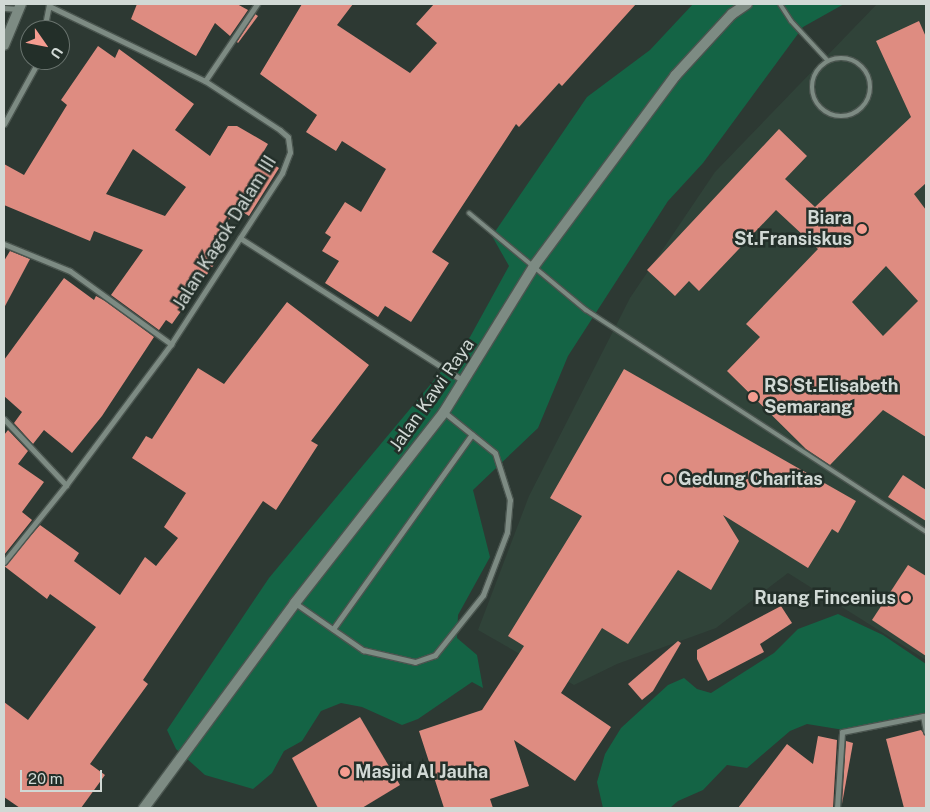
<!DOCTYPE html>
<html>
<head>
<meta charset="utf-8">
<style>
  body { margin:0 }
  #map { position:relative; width:930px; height:812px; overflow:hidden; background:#2d3933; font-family:"Public Sans",sans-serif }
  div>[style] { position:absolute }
  .built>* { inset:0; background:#304339 }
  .green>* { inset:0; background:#146445 }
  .building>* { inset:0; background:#de8c81 }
  .roads { filter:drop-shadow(1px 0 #4a554f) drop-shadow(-1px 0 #4a554f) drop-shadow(0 1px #4a554f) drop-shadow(0 -1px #4a554f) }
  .lane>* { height:4px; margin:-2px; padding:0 2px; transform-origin:2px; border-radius:2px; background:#7d8b83 }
  .lane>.ring { margin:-2px; padding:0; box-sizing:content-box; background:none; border:4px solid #7d8b83; border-radius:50% }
  .street>* { height:5px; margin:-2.5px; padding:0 2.5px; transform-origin:2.5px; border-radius:2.5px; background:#7d8b83 }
  .secondary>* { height:10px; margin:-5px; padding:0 5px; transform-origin:5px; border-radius:5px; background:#7d8b83 }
  .dots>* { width:14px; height:14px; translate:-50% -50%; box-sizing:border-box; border:2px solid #232f29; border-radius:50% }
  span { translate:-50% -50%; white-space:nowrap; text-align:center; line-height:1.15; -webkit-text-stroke:5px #232f29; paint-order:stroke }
  .poi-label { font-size:18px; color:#d1d9d5; font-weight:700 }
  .right { translate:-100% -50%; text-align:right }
  .left { translate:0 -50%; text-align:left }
  .street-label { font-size:18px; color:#d1d9d5 }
  .frame { position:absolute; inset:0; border:5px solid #d1d9d5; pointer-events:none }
  .north { position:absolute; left:20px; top:20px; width:50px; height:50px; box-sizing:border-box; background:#232f29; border:1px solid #69736e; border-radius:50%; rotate:123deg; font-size:14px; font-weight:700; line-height:20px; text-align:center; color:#d1d9d5 }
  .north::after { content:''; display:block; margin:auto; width:18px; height:22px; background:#f59c90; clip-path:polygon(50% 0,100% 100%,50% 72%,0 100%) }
  .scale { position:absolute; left:20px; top:770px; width:82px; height:22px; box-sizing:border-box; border:2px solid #d1d9d5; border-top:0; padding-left:6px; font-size:15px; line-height:18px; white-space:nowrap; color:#d1d9d5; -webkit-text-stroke:4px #232f29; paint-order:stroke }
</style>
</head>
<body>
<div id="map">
  <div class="built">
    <i style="clip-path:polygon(877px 4px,926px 4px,926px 660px,788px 573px,716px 628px,617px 664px,574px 685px,478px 630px,529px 496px,630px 298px,715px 172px)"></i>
  </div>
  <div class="green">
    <i style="clip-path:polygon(693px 4px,844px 4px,803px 27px,703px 163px,668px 201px,568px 356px,538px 428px,473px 490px,490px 557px,458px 615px,457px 638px,477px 655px,483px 688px,472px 682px,418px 719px,402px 725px,362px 707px,341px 703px,321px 711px,302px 741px,284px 751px,272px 773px,253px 789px,205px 775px,176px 749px,167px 730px,269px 578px,470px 337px,509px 266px,492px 236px,587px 97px,650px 50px)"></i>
    <i style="clip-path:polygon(838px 614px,883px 635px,926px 664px,926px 718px,850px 731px,807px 724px,790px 731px,747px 768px,727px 765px,703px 790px,678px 801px,670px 808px,603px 808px,597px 782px,605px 754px,621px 728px,668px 685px,684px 678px,697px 689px,711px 693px,774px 653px,798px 629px)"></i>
  </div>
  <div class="building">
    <i style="clip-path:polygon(137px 4px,237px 4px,248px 10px,230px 36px,215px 23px,196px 56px,131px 19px)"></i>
    <i style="clip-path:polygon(302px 4px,353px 4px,337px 25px,410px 73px,437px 43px,416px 24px,434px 4px,636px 4px,562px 86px,559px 83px,519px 127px,516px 124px,432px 252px,449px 263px,411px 322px,385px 306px,378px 317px,325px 283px,339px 261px,322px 251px,331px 237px,325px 233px,345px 202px,361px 212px,386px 169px,342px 141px,336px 151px,306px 132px,317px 115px,260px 74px)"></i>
    <i style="clip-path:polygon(255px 14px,258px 16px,238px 43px,237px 42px)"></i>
    <i style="clip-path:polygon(evenodd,919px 21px,926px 37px,926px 183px,914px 194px,926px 210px,926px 437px,883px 410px,830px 465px,806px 449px,727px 371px,760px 337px,746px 324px,818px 249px,776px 210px,699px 291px,689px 281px,675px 296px,647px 270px,779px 129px,807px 156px,785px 179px,815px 207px,911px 117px,876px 41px,919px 21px,886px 266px,918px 301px,883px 336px,852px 302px,886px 266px)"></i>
    <i style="clip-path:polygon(evenodd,98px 46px,115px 58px,119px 49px,194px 104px,175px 130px,210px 156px,228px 126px,237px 126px,268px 144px,261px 156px,279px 168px,249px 216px,236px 208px,210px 252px,218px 259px,172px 324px,166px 320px,159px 330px,111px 295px,143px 250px,94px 231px,90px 241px,4px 205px,4px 164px,24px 175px,67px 105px,61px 100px,98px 46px,133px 149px,186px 187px,165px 216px,106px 194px,133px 149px)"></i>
    <i style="clip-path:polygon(10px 251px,30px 259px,4px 308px,4px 261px)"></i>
    <i style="clip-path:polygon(64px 278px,94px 300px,96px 296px,105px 301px,154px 337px,102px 416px,72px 453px,44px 430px,33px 444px,14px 423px,22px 412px,4px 396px,4px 360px)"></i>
    <i style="clip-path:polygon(287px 302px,369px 365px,311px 441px,318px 445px,276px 510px,263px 501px,143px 680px,148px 684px,90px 764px,105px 775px,81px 808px,20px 808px,4px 797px,4px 702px,28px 720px,96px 627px,50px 594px,47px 599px,4px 566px,40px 525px,79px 553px,74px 561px,120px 595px,145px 557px,156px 566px,178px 538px,164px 527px,186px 493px,132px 458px,146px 436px,152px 439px,198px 368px,224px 384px)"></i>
    <i style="clip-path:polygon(624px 369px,856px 501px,838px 533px,832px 529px,808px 568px,723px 515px,739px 541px,711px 590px,678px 570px,628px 644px,602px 628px,561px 693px,611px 727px,575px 781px,514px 740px,529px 786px,490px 799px,493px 808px,444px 808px,419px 731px,482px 710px,524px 646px,508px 636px,582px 516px,550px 498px)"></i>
    <i style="clip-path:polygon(8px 430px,28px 451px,18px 464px,44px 482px,22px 512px,32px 520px,4px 555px,4px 435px)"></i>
    <i style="clip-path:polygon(903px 475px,926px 490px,926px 521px,888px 497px)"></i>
    <i style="clip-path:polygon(908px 565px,926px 576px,926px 656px,872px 620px)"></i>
    <i style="clip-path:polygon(781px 606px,792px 623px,760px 644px,764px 652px,708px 681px,697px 659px,697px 650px)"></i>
    <i style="clip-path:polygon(678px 641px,681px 643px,653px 691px,642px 700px,628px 684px)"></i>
    <i style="clip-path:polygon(360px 717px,400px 785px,362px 808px,318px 808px,292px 758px)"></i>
    <i style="clip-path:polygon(921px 730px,926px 736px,926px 808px,904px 808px,886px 739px)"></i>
    <i style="clip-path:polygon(818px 736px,837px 740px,833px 808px,738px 808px,787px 744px,813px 764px)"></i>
    <i style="clip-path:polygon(846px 741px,853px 743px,842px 804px)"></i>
  </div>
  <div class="roads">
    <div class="lane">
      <i style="left:780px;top:4px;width:20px;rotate:57deg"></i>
      <i style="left:791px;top:21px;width:54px;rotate:47.2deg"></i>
      <i class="ring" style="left:812px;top:58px;width:54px;height:54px"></i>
      <i style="left:469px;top:213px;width:152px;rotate:39.7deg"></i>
      <i style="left:586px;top:310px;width:406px;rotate:33.1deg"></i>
    </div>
    <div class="street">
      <i style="left:4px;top:8px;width:14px;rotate:4deg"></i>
      <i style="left:44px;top:30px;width:26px;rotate:-79deg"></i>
      <i style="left:205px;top:81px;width:93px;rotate:-56deg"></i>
      <i style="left:4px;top:124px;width:73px;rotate:-61.3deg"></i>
      <i style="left:240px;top:238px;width:266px;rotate:32.6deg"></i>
      <i style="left:4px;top:244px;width:71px;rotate:22.2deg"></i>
      <i style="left:70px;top:271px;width:125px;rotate:35.9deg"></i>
      <i style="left:4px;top:419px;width:91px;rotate:46.8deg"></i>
      <i style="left:4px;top:562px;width:99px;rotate:-51.2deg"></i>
      <i style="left:66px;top:485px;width:176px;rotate:-53.3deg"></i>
      <i style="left:171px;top:344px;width:204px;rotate:-57deg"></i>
      <i style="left:282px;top:173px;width:22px;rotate:-69deg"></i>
      <i style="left:290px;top:152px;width:15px;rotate:-98deg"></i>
      <i style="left:288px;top:137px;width:11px;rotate:-139deg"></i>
      <i style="left:280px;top:130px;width:90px;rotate:-146.8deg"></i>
      <i style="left:205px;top:81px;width:173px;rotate:-154.3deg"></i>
      <i style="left:295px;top:603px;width:83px;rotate:34.7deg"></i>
      <i style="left:363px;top:650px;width:53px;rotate:13deg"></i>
      <i style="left:415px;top:662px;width:21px;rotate:-19deg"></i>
      <i style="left:435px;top:655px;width:77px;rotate:-51.3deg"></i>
      <i style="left:483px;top:595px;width:67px;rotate:-69.1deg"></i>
      <i style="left:507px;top:532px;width:32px;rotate:-85deg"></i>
      <i style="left:510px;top:500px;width:49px;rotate:-107.7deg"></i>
      <i style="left:495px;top:453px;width:65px;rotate:-141.2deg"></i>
      <i style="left:333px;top:629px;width:239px;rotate:-54.5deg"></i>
      <i style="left:837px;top:808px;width:76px;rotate:-86.2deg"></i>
      <i style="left:842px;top:732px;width:83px;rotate:-11.2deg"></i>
      <i style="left:923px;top:716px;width:16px;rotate:79deg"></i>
    </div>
    <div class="secondary">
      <i style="left:4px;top:45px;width:44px;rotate:-67.5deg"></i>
      <i style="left:144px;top:808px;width:255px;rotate:-53.6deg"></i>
      <i style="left:295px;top:603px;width:242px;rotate:-52deg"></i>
      <i style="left:444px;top:412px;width:172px;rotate:-58.3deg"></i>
      <i style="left:534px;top:266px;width:237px;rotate:-53.4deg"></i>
      <i style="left:675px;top:76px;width:84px;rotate:-47.4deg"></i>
      <i style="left:732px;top:14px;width:18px;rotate:-34deg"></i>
    </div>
  </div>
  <div class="dots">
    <i style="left:862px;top:229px;background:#f59c90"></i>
    <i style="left:753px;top:397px;background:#f59c90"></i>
    <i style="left:668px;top:479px;background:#f59c90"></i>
    <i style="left:906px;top:598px;background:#f59c90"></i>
    <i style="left:345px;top:772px;background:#f59c90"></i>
  </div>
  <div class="poi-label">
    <span class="right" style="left:852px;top:229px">Biara<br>St.Fransiskus</span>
    <span class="left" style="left:764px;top:397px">RS St.Elisabeth<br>Semarang</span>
    <span class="left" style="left:678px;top:479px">Gedung Charitas</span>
    <span class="right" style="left:896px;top:598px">Ruang Fincenius</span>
    <span class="left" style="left:355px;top:772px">Masjid Al Jauha</span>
  </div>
  <div class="street-label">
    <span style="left:225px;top:233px;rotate:-58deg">Jalan Kagok Dalam III</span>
    <span style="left:432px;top:395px;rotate:-55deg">Jalan Kawi Raya</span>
  </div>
  <div class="frame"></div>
  <div class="north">U</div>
  <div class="scale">20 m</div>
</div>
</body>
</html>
